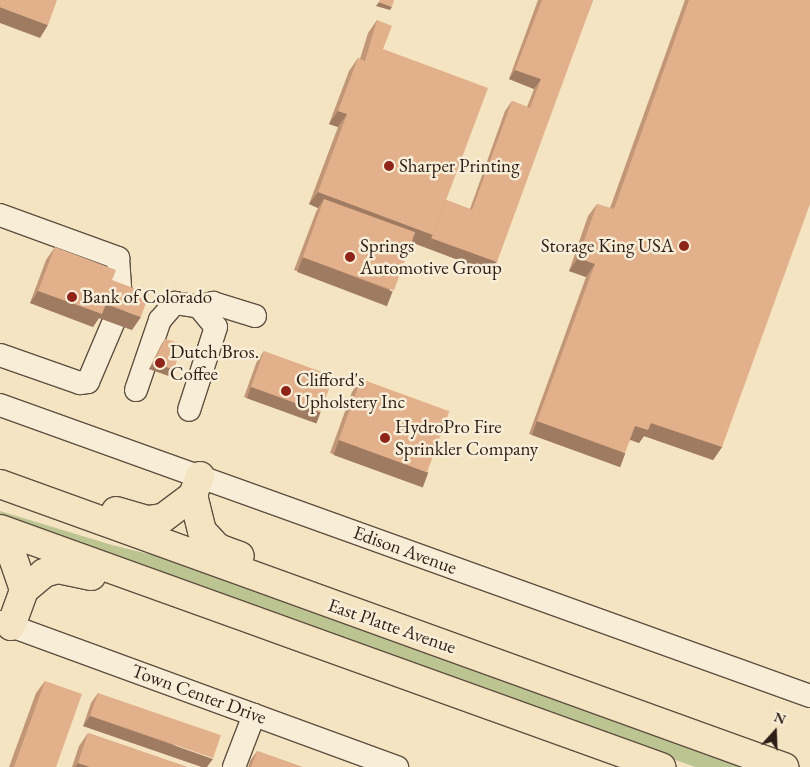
<!DOCTYPE html>
<html>
<head>
<meta charset="utf-8">
<style>
  body { margin:0 }
  #map { position:relative; width:810px; height:767px; overflow:hidden; background:#f5e4c1; font-family:"EB Garamond",serif }
  div>[style] { position:absolute }
  .green>* { inset:0; background:#bcc492 }
  .roads { filter:drop-shadow(1px 0 #5f5042) drop-shadow(-1px 0 #5f5042) drop-shadow(0 1px #5f5042) drop-shadow(0 -1px #5f5042) }
  .minor>* { height:22px; margin:-11px; padding:0 11px; transform-origin:11px; border-radius:11px; background:#f8edd7 }
  .highway>* { height:28px; margin:-14px; padding:0 14px; transform-origin:14px; border-radius:14px; background:#f5e4c1 }
  .wall>* { inset:0; background:#c29777 }
  .shaded-wall>* { inset:0; background:#9e7b61; transform-origin:0 0 }
  .building>* { inset:0; background:#e2b08a; transform-origin:0 0 }
  .dots>* { width:14px; height:14px; translate:-50% -50%; box-sizing:border-box; border:2px solid #f8edd7; border-radius:50% }
  span { translate:-50% -50%; white-space:nowrap; text-align:center; line-height:1.15; -webkit-text-stroke:5px #f8edd7; paint-order:stroke }
  .poi-label { font-size:19px; color:#2d1e17 }
  .left { translate:0 -50%; text-align:left }
  .right { translate:-100% -50%; text-align:right }
  .street-label { font-size:19px; color:#2d1e17 }
  .north { position:absolute; left:750px; top:707px; width:50px; height:50px; -webkit-text-stroke:4px #f8edd7; paint-order:stroke; rotate:20deg; font-size:14px; font-weight:700; line-height:20px; text-align:center; color:#2d1e17 }
  .north::after { content:''; display:block; margin:auto; width:18px; height:22px; background:#2d1e17; clip-path:polygon(50% 0,100% 100%,50% 72%,0 100%) }
</style>
</head>
<body>
<div id="map">
  <div class="green">
    <i style="clip-path:polygon(0 511px,112px 545px,210px 569px,763px 767px,695px 767px,0 518px)"></i>
  </div>
  <div class="roads">
    <div class="minor">
      <i style="left:0;top:215px;width:126px;rotate:20deg"></i>
      <i style="left:118px;top:258px;width:42px;rotate:85.9deg"></i>
      <i style="left:199px;top:307px;width:15px;rotate:-16deg"></i>
      <i style="left:213px;top:303px;width:44px;rotate:17.2deg"></i>
      <i style="left:0;top:355px;width:85px;rotate:19.3deg"></i>
      <i style="left:80px;top:383px;width:8px;rotate:-7deg"></i>
      <i style="left:88px;top:382px;width:64px;rotate:-67deg"></i>
      <i style="left:136px;top:390px;width:74px;rotate:-71.1deg"></i>
      <i style="left:160px;top:320px;width:23px;rotate:-49deg"></i>
      <i style="left:175px;top:303px;width:24px;rotate:9deg"></i>
      <i style="left:199px;top:307px;width:26px;rotate:50deg"></i>
      <i style="left:216px;top:327px;width:87px;rotate:108deg"></i>
      <i style="left:0;top:405px;width:861px;rotate:19.76deg"></i>
      <i style="left:0;top:622px;width:423px;rotate:20.1deg"></i>
      <i style="left:234px;top:767px;width:56px;rotate:-69deg"></i>
    </div>
    <div class="highway">
      <i style="left:200px;top:476px;width:20px;rotate:110deg"></i>
      <i style="left:193px;top:495px;width:37px;rotate:76deg"></i>
      <i style="left:202px;top:531px;width:23px;rotate:47deg"></i>
      <i style="left:218px;top:548px;width:23px;rotate:20deg"></i>
      <i style="left:0;top:484px;width:834px;rotate:19.85deg"></i>
      <i style="left:116px;top:511px;width:33px;rotate:16deg"></i>
      <i style="left:148px;top:520px;width:15px;rotate:-8deg"></i>
      <i style="left:163px;top:518px;width:38px;rotate:-37deg"></i>
      <i style="left:0;top:529px;width:703px;rotate:19.8deg"></i>
      <i style="left:0;top:544px;width:16px;rotate:43deg"></i>
      <i style="left:12px;top:555px;width:37px;rotate:71deg"></i>
      <i style="left:11px;top:626px;width:38px;rotate:-70deg"></i>
      <i style="left:24px;top:590px;width:26px;rotate:-40deg"></i>
      <i style="left:44px;top:573px;width:15px;rotate:-16deg"></i>
      <i style="left:58px;top:569px;width:34px;rotate:12deg"></i>
    </div>
  </div>
  <div class="wall">
    <i style="clip-path:polygon(538px 0,593px 0,490px 272px,411px 242px,384px 303px,294px 270px,316px 212px,318px 208px,309px 204px,338px 127px,329px 124px,349px 71px,358px 58px,360px 59px,368px 33px,377px 20px,383px 49px,446px 200px,470px 209px,505px 111px,512px 101px,527px 107px,534px 89px,509px 79px)"></i>
    <i style="clip-path:polygon(685px 0,810px 0,722px 447px,713px 460px,644px 436px,639px 443px,630px 440px,616px 465px,529px 434px,586px 277px,569px 271px,588px 216px,597px 204px,610px 208px)"></i>
    <i style="clip-path:polygon(55px 247px,112px 280px,132px 330px,99px 318px,93px 327px,30px 303px,46px 260px)"></i>
    <i style="clip-path:polygon(165px 339px,174px 370px,169px 376px,149px 369px,161px 345px)"></i>
    <i style="clip-path:polygon(264px 351px,314px 422px,244px 397px,257px 361px)"></i>
    <i style="clip-path:polygon(361px 379px,419px 485px,330px 453px,352px 392px)"></i>
    <i style="clip-path:polygon(45px 681px,56px 767px,9px 767px,36px 693px)"></i>
    <i style="clip-path:polygon(98px 693px,207px 767px,202px 767px,83px 726px,91px 703px)"></i>
    <i style="clip-path:polygon(88px 733px,187px 767px,72px 767px,79px 746px)"></i>
    <i style="clip-path:polygon(257px 751px,302px 767px,248px 767px,250px 761px)"></i>
  </div>
  <div class="shaded-wall">
    <i style="clip-path:polygon(379px 2px,392px 7px,390px 10px,376px 6px)"></i>
    <i style="clip-path:polygon(0 7px,48px 25px,40px 38px,0 23px)"></i>
    <i style="clip-path:polygon(515px 70px,541px 79px,534px 89px,509px 79px)"></i>
    <i style="clip-path:polygon(338px 111px,347px 114px,338px 127px,329px 124px)"></i>
    <i style="clip-path:polygon(318px 192px,433px 235px,424px 247px,321px 209px,324px 199px,318px 208px,309px 204px)"></i>
    <i style="clip-path:polygon(431px 238px,497px 262px,490px 272px,424px 247px)"></i>
    <i style="left:303px;top:257px;width:96px;height:16px;rotate:21deg"></i>
    <i style="clip-path:polygon(578px 258px,595px 264px,586px 277px,569px 271px)"></i>
    <i style="clip-path:polygon(38px 291px,106px 304px,141px 317px,132px 330px,99px 318px,93px 327px,30px 303px)"></i>
    <i style="clip-path:polygon(154px 362px,174px 370px,169px 376px,149px 369px)"></i>
    <i style="left:251px;top:387px;width:74px;height:12px;rotate:20deg"></i>
    <i style="left:537px;top:421px;width:94px;height:15px;rotate:20deg"></i>
    <i style="clip-path:polygon(651px 423px,722px 447px,713px 460px,644px 436px,639px 443px,626px 438px,635px 426px)"></i>
    <i style="left:339px;top:440px;width:95px;height:16px;rotate:20deg"></i>
    <i style="clip-path:polygon(90px 716px,213px 759px,207px 767px,202px 767px,83px 726px)"></i>
    <i style="clip-path:polygon(78px 763px,90px 767px,75px 767px)"></i>
  </div>
  <div class="building">
    <i style="clip-path:polygon(0 0,57px 0,48px 25px,0 7px)"></i>
    <i style="clip-path:polygon(380px 0,394px 0,392px 7px,379px 2px)"></i>
    <i style="clip-path:polygon(542px 0,593px 0,497px 262px,431px 238px,433px 235px,446px 200px,472px 210px,512px 101px,530px 108px,541px 79px,515px 70px)"></i>
    <i style="clip-path:polygon(689px 0,810px 0,810px 204px,722px 447px,651px 423px,648px 430px,635px 426px,625px 453px,537px 421px,595px 264px,578px 258px,597px 204px,614px 209px)"></i>
    <i style="clip-path:polygon(377px 20px,392px 26px,383px 49px,488px 88px,433px 235px,318px 192px,347px 114px,338px 111px,358px 58px,365px 61px)"></i>
    <i style="left:324px;top:199px;width:97px;height:62px;rotate:20deg"></i>
    <i style="clip-path:polygon(55px 247px,116px 270px,112px 280px,149px 294px,141px 317px,106px 304px,102px 314px,38px 291px)"></i>
    <i style="clip-path:polygon(165px 339px,179px 343px,173px 358px,177px 360px,174px 370px,154px 362px)"></i>
    <i style="left:264px;top:351px;width:74px;height:38px;rotate:20deg"></i>
    <i style="left:361px;top:379px;width:94px;height:65px;rotate:20deg"></i>
    <i style="clip-path:polygon(45px 681px,82px 694px,56px 767px,14px 767px)"></i>
    <i style="left:98px;top:693px;width:130px;height:24px;rotate:19deg"></i>
    <i style="clip-path:polygon(88px 733px,187px 767px,90px 767px,78px 763px)"></i>
    <i style="clip-path:polygon(257px 751px,302px 767px,251px 767px)"></i>
  </div>
  <div class="dots">
    <i style="left:389px;top:166px;background:#8f2418"></i>
    <i style="left:684px;top:246px;background:#8f2418"></i>
    <i style="left:350px;top:257px;background:#8f2418"></i>
    <i style="left:72px;top:297px;background:#8f2418"></i>
    <i style="left:160px;top:363px;background:#8f2418"></i>
    <i style="left:286px;top:391px;background:#8f2418"></i>
    <i style="left:385px;top:438px;background:#8f2418"></i>
  </div>
  <div class="poi-label">
    <span class="left" style="left:399px;top:166px">Sharper Printing</span>
    <span class="left" style="left:360px;top:257px">Springs<br>Automotive Group</span>
    <span class="right" style="left:674px;top:246px">Storage King USA</span>
    <span class="left" style="left:82px;top:297px">Bank of Colorado</span>
    <span class="left" style="left:170px;top:363px">Dutch Bros.<br>Coffee</span>
    <span class="left" style="left:296px;top:391px">Clifford's<br>Upholstery Inc</span>
    <span class="left" style="left:395px;top:438px">HydroPro Fire<br>Sprinkler Company</span>
  </div>
  <div class="street-label">
    <span style="left:405px;top:550px;rotate:20deg">Edison Avenue</span>
    <span style="left:392px;top:626px;rotate:19deg">East Platte Avenue</span>
    <span style="left:199px;top:694px;rotate:20deg">Town Center Drive</span>
  </div>
  <div class="north">N</div>
</div>
</body>
</html>
